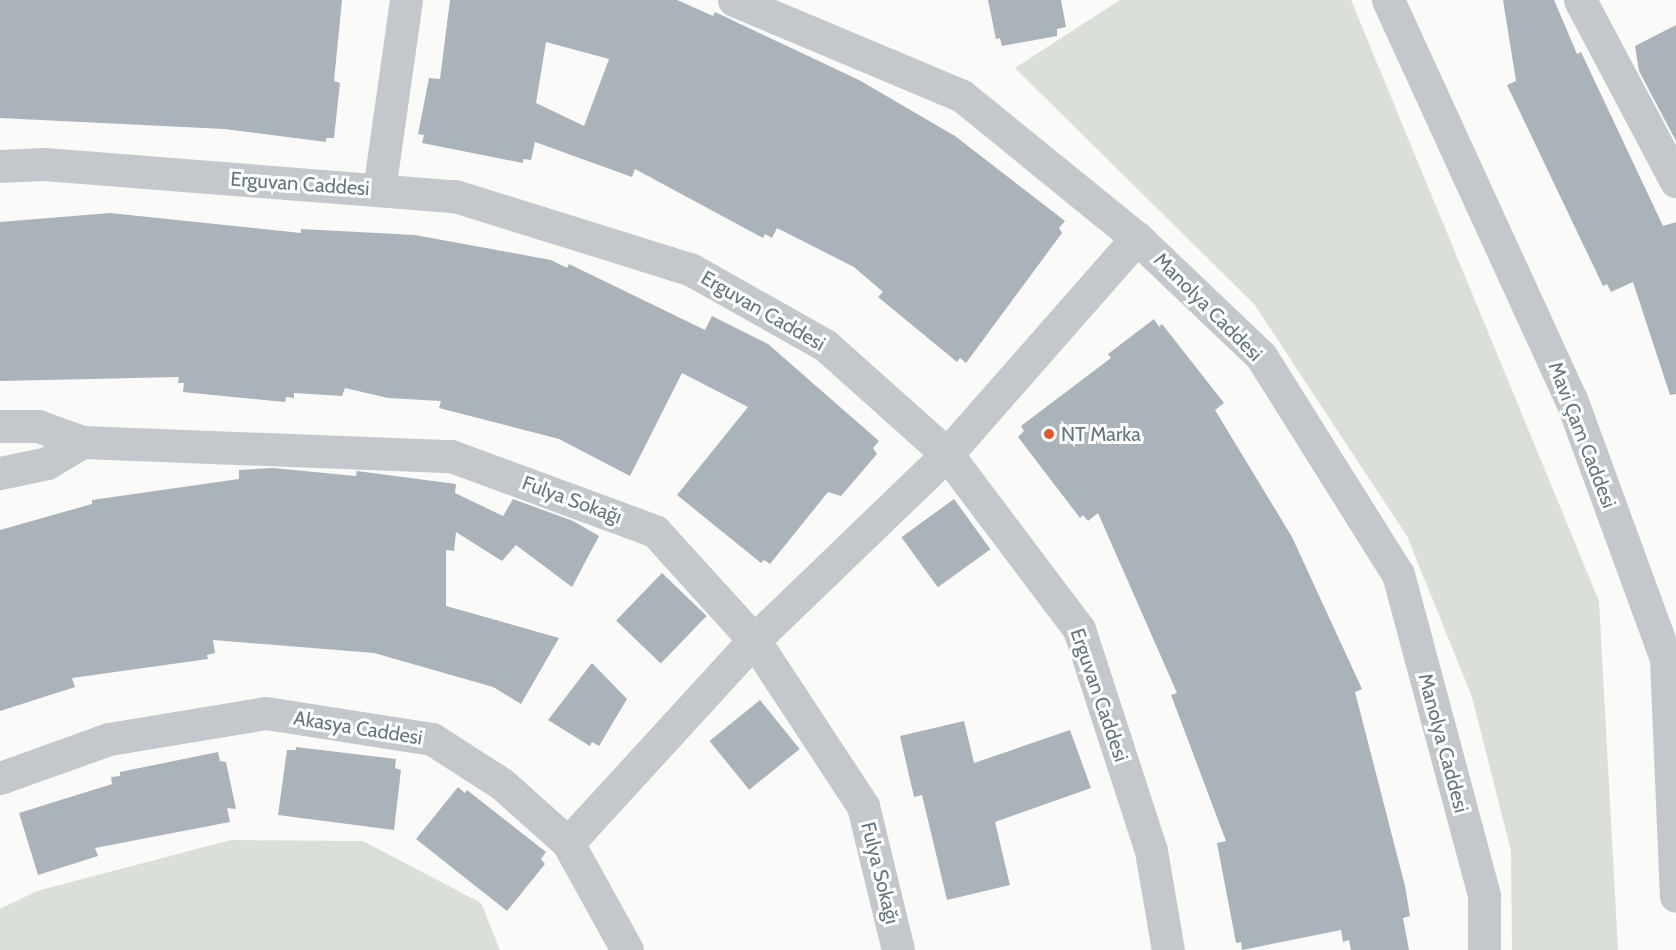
<!DOCTYPE html>
<html>
<head>
<meta charset="utf-8">
<style>
  body { margin:0 }
  #map { position:relative; width:1676px; height:950px; overflow:hidden; background:#fafaf8; font-family:Cabin,sans-serif }
  div>[style] { position:absolute }
  .green>* { inset:0; background:#dadfd7 }
  .building>* { inset:0; background:#aab3b9; transform-origin:0 0 }
  .minor>* { height:33px; margin:-16.5px; padding:0 16.5px; transform-origin:16.5px; border-radius:16.5px; background:#c3c8cc }
  .dots>* { width:16px; height:16px; translate:-50% -50%; box-sizing:border-box; border:3px solid #fff; border-radius:50% }
  span { translate:-50% -50%; white-space:nowrap; text-align:center; line-height:1.15; -webkit-text-stroke:6px #fff; paint-order:stroke }
  .street-label { font-size:20px; color:#657683 }
  .poi-label { font-size:20px; color:#657683 }
  .left { translate:0 -50%; text-align:left }
</style>
</head>
<body>
<div id="map">
  <div class="green">
    <i style="clip-path:polygon(1120px 0,1351px 0,1599px 601px,1618px 950px,1512px 950px,1511px 851px,1472px 697px,1407px 536px,1254px 304px,1015px 68px)"></i>
    <i style="clip-path:polygon(231px 840px,363px 841px,481px 903px,500px 950px,0 950px,0 909px,37px 891px)"></i>
  </div>
  <div class="building">
    <i style="clip-path:polygon(0 0,342px 0,334px 81px,340px 83px,334px 138px,326px 138px,326px 142px,224px 129px,0 118px)"></i>
    <i style="clip-path:polygon(evenodd,450px 0,677px 0,713px 16px,715px 12px,859px 80px,955px 136px,1065px 221px,1059px 228px,1062px 233px,966px 363px,960px 358px,957px 362px,878px 297px,883px 292px,854px 267px,777px 228px,772px 238px,765px 234px,763px 238px,635px 169px,632px 177px,535px 142px,531px 160px,523px 159px,523px 163px,422px 143px,424px 135px,418px 134px,429px 78px,440px 79px,450px 0,546px 42px,609px 59px,584px 126px,536px 103px,546px 42px)"></i>
    <i style="clip-path:polygon(988px 0,1061px 0,1066px 27px,1057px 29px,1057px 36px,1002px 46px,1000px 38px,996px 39px)"></i>
    <i style="clip-path:polygon(1503px 0,1554px 0,1577px 54px,1581px 52px,1663px 226px,1676px 222px,1676px 394px,1670px 395px,1633px 282px,1611px 292px,1607px 284px,1603px 286px,1507px 85px,1516px 81px)"></i>
    <i style="clip-path:polygon(1676px 25px,1676px 141px,1639px 71px,1635px 46px)"></i>
    <i style="clip-path:polygon(110px 213px,301px 233px,301px 229px,415px 235px,551px 260px,567px 268px,569px 264px,705px 330px,712px 316px,768px 344px,879px 441px,873px 448px,877px 454px,841px 496px,828px 492px,770px 564px,764px 560px,761px 563px,677px 495px,748px 407px,682px 373px,630px 476px,559px 439px,439px 408px,441px 401px,388px 398px,345px 388px,342px 396px,294px 393px,294px 398px,286px 397px,285px 402px,183px 392px,184px 383px,178px 383px,179px 377px,0 381px,0 222px)"></i>
    <i style="clip-path:polygon(1154px 319px,1159px 327px,1162px 324px,1224px 403px,1215px 410px,1292px 537px,1362px 689px,1355px 692px,1405px 886px,1410px 916px,1403px 918px,1409px 950px,1351px 950px,1349px 940px,1343px 942px,1341px 930px,1242px 950px,1241px 942px,1236px 943px,1217px 843px,1226px 841px,1171px 695px,1177px 693px,1098px 513px,1088px 521px,1083px 515px,1080px 518px,1018px 437px,1024px 431px,1021px 426px,1111px 358px,1108px 354px)"></i>
    <i style="clip-path:polygon(273px 468px,356px 476px,357px 471px,456px 484px,455px 493px,503px 516px,513px 499px,573px 521px,599px 536px,572px 587px,516px 545px,502px 561px,456px 532px,454px 551px,446px 550px,446px 606px,559px 638px,521px 704px,493px 687px,374px 653px,213px 640px,215px 653px,207px 655px,208px 659px,72px 678px,75px 687px,0 711px,0 530px,92px 504px,92px 500px,239px 479px,239px 470px)"></i>
    <i style="left:954px;top:499px;width:62px;height:65px;rotate:54deg"></i>
    <i style="left:662px;top:573px;width:62px;height:66px;rotate:44deg"></i>
    <i style="clip-path:polygon(592px 663px,627px 699px,599px 746px,592px 742px,590px 746px,548px 720px)"></i>
    <i style="left:760px;top:700px;width:63px;height:65px;rotate:51deg"></i>
    <i style="clip-path:polygon(964px 721px,974px 763px,1070px 730px,1091px 788px,995px 822px,1010px 885px,947px 900px,922px 795px,914px 797px,900px 736px)"></i>
    <i style="clip-path:polygon(296px 747px,396px 759px,395px 768px,401px 770px,394px 830px,278px 815px,287px 750px,296px 750px)"></i>
    <i style="clip-path:polygon(218px 752px,220px 761px,226px 762px,236px 809px,227px 808px,230px 822px,95px 848px,98px 856px,38px 875px,19px 813px,112px 784px,111px 777px,120px 776px,120px 772px)"></i>
    <i style="clip-path:polygon(458px 787px,465px 793px,467px 790px,546px 852px,541px 859px,545px 864px,507px 911px,416px 839px)"></i>
  </div>
  <div class="minor">
    <i style="left:734px;top:0;width:247px;rotate:22.8deg"></i>
    <i style="left:962px;top:96px;width:225px;rotate:39.1deg"></i>
    <i style="left:1137px;top:238px;width:171px;rotate:43.6deg"></i>
    <i style="left:1261px;top:356px;width:257px;rotate:57.9deg"></i>
    <i style="left:1398px;top:574px;width:333px;rotate:75deg"></i>
    <i style="left:1484px;top:896px;width:54px;rotate:90deg"></i>
    <i style="left:1388px;top:0;width:439px;rotate:65.4deg"></i>
    <i style="left:1571px;top:399px;width:277px;rotate:69.9deg"></i>
    <i style="left:1666px;top:659px;width:237px;rotate:87.6deg"></i>
    <i style="left:1580px;top:0;width:205px;rotate:62.1deg"></i>
    <i style="left:0;top:166px;width:44px;rotate:-2.6deg"></i>
    <i style="left:44px;top:164px;width:412px;rotate:4.5deg"></i>
    <i style="left:455px;top:196px;width:246px;rotate:17.3deg"></i>
    <i style="left:690px;top:269px;width:155px;rotate:29.4deg"></i>
    <i style="left:825px;top:345px;width:164px;rotate:41.8deg"></i>
    <i style="left:947px;top:454px;width:219px;rotate:53deg"></i>
    <i style="left:1079px;top:629px;width:233px;rotate:72deg"></i>
    <i style="left:1151px;top:851px;width:100px;rotate:80.3deg"></i>
    <i style="left:379px;top:190px;width:192px;rotate:-81.9deg"></i>
    <i style="left:0;top:426px;width:38px"></i>
    <i style="left:38px;top:426px;width:47px;rotate:20deg"></i>
    <i style="left:82px;top:442px;width:369px;rotate:2.2deg"></i>
    <i style="left:451px;top:456px;width:217px;rotate:20.2deg"></i>
    <i style="left:655px;top:531px;width:147px;rotate:47.8deg"></i>
    <i style="left:754px;top:640px;width:199px;rotate:56.7deg"></i>
    <i style="left:863px;top:806px;width:148px;rotate:76.3deg"></i>
    <i style="left:0;top:473px;width:48px;rotate:-12deg"></i>
    <i style="left:47px;top:463px;width:41px;rotate:-31deg"></i>
    <i style="left:0;top:778px;width:116px;rotate:-19.7deg"></i>
    <i style="left:109px;top:739px;width:159px;rotate:-9.4deg"></i>
    <i style="left:266px;top:713px;width:168px;rotate:8.9deg"></i>
    <i style="left:432px;top:739px;width:83px;rotate:32.7deg"></i>
    <i style="left:502px;top:784px;width:89px;rotate:41.8deg"></i>
    <i style="left:568px;top:843px;width:122px;rotate:61.1deg"></i>
    <i style="left:568px;top:843px;width:275px;rotate:-47.5deg"></i>
    <i style="left:754px;top:640px;width:268px;rotate:-43.9deg"></i>
    <i style="left:947px;top:454px;width:288px;rotate:-48.7deg"></i>
  </div>
  <div class="dots">
    <i style="left:1049px;top:434px;background:#e4572e"></i>
  </div>
  <div class="street-label">
    <span style="left:300px;top:184px;rotate:4deg">Erguvan Caddesi</span>
    <span style="left:1208px;top:307px;rotate:45deg">Manolya Caddesi</span>
    <span style="left:763px;top:311px;rotate:30deg">Erguvan Caddesi</span>
    <span style="left:1582px;top:435px;rotate:69deg">Mavi Çam Caddesi</span>
    <span style="left:572px;top:500px;rotate:20deg">Fulya Sokağı</span>
    <span style="left:1099px;top:695px;rotate:71deg">Erguvan Caddesi</span>
    <span style="left:358px;top:728px;rotate:9deg">Akasya Caddesi</span>
    <span style="left:1443px;top:743px;rotate:75deg">Manolya Caddesi</span>
    <span style="left:880px;top:873px;rotate:76deg">Fulya Sokağı</span>
  </div>
  <div class="poi-label">
    <span class="left" style="left:1061px;top:434px">NT Marka</span>
  </div>
</div>
</body>
</html>
